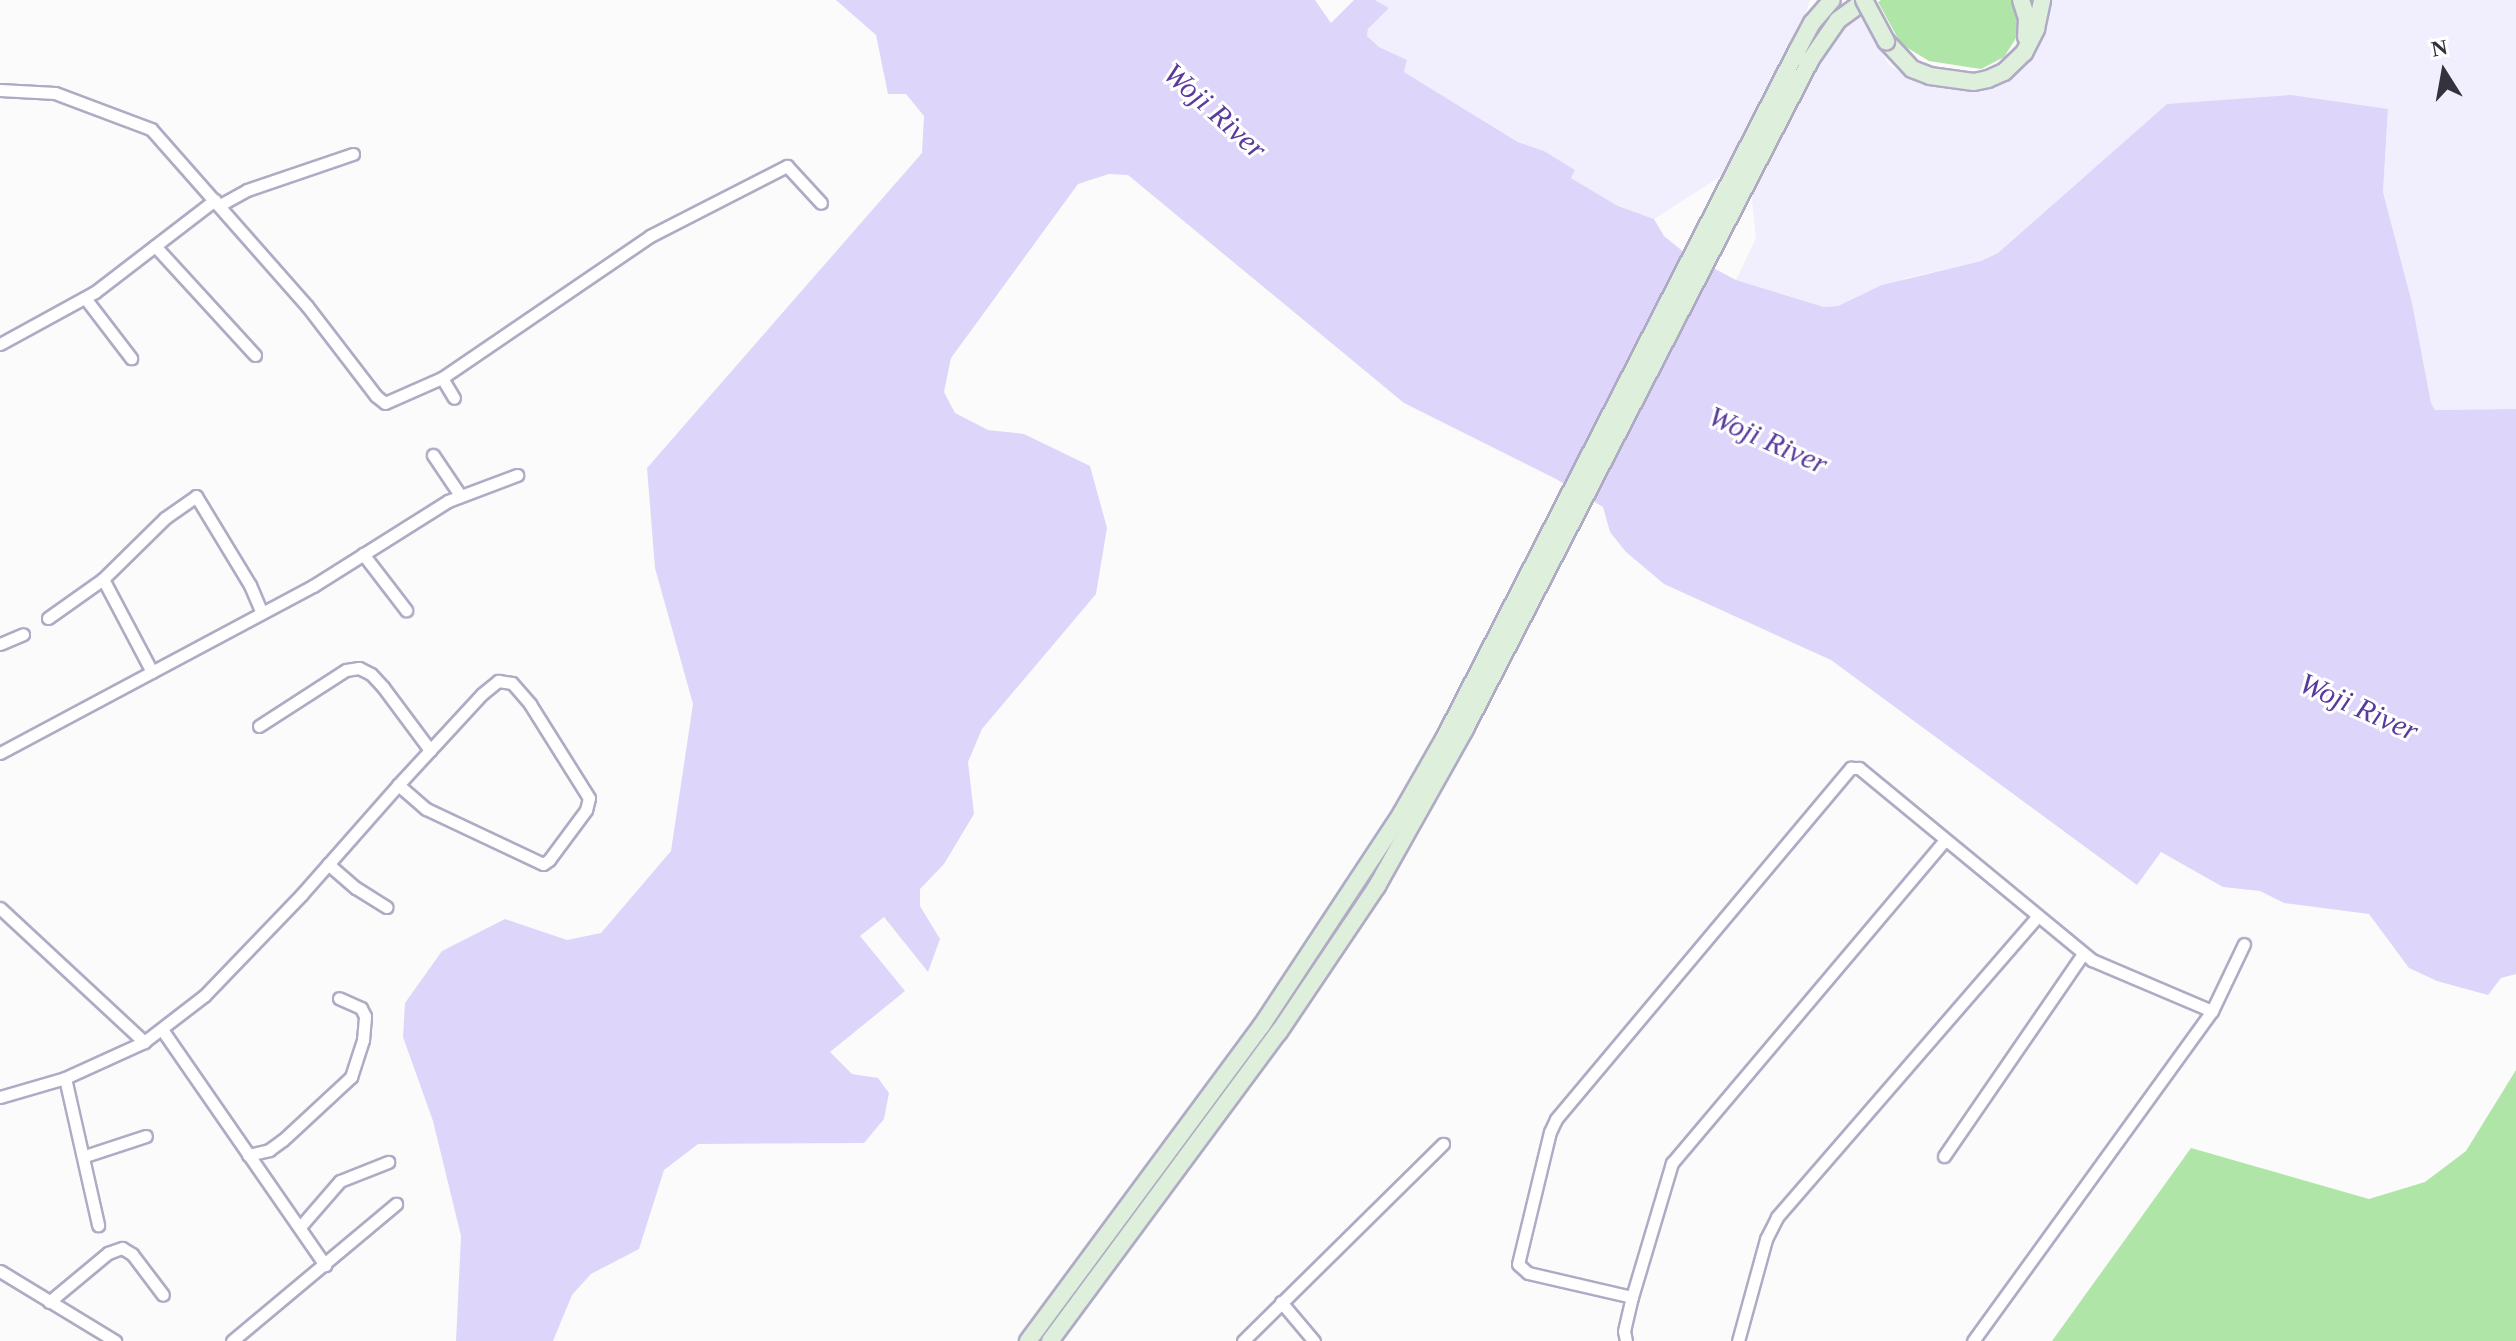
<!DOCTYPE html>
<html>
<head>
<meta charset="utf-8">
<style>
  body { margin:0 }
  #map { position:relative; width:2516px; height:1341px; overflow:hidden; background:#fbfbfb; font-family:Georgia,serif }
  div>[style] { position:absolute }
  .built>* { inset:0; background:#f1effd }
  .green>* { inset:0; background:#afe5a6 }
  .water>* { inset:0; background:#ddd6fa }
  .roads { filter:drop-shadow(2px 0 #b0abc5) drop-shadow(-2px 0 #b0abc5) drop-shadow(0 2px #b0abc5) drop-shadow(0 -2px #b0abc5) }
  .street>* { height:11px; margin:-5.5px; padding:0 5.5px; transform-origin:5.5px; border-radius:5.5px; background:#fff }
  .secondary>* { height:16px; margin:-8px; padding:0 8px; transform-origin:8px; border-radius:8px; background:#def0db }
  .bridges { filter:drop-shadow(2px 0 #b0abc5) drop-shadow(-2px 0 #b0abc5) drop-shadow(0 2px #b0abc5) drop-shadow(0 -2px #b0abc5) }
  .secondary-bridge>* { height:16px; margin:-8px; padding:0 8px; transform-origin:8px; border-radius:8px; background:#def0db }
  span { translate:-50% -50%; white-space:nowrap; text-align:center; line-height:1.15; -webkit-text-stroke:6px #fff; paint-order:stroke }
  .water-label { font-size:30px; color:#5a3a9c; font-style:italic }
  .north { position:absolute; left:2404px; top:32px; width:80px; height:80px; -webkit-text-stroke:6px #fff; paint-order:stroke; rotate:349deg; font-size:22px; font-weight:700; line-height:32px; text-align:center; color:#34323c }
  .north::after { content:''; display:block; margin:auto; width:28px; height:36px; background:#34323c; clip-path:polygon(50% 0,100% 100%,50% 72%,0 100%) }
</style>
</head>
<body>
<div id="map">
  <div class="built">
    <i style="clip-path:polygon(1375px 0,1810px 0,1802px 27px,1726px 173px,1654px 219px,1618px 206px,1571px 178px,1575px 170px,1544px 151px,1519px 142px,1404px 72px,1407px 60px,1379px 47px,1367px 36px,1368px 29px,1388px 8px)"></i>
    <i style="clip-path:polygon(2049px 0,2516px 0,2516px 409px,2435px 410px,2431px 403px,2412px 303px,2383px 192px,2388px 109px,2167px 104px,1998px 253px,1981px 261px,1906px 278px,1838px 306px,1824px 307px,1736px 280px,1756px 238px,1751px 191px,1823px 46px,1842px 26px,1861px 15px,1889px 65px,1917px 81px,1981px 90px,2004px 82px,2029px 62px)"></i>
  </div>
  <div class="green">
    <i style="clip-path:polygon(1881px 0,2012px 0,2020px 23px,2018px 35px,2004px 57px,1981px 69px,1929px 61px,1901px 44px,1878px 2px)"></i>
    <i style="clip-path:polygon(2516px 1070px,2516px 1341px,2052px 1341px,2191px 1148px,2369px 1199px,2425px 1182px,2466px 1151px)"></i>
  </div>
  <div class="water">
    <i style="clip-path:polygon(836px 0,1315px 0,1331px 23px,1354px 0,1375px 0,1389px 8px,1368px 29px,1367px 36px,1379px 47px,1407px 60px,1404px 72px,1518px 142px,1544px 151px,1575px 170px,1571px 178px,1618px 206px,1654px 219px,1664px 236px,1685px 253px,1736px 280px,1824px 307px,1838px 306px,1882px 285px,1981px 261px,1998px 253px,2167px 104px,2291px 95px,2388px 109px,2383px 192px,2412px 303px,2431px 403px,2435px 410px,2516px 409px,2516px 974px,2501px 978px,2488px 995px,2437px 981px,2409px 968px,2369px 914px,2284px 903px,2260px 891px,2223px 887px,2161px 852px,2137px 885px,1831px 660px,1664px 584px,1626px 552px,1610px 532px,1603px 507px,1556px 479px,1404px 403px,1128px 175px,1109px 174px,1078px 184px,951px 358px,944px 392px,955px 413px,988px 430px,1024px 434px,1090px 466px,1107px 528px,1096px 594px,982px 729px,968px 762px,974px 814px,944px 864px,920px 889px,920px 906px,940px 939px,928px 972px,884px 917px,860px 936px,905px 991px,830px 1052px,852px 1074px,878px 1078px,889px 1093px,884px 1119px,864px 1143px,698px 1144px,664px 1170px,639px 1249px,591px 1274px,572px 1295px,553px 1341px,456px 1341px,461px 1236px,433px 1121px,403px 1037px,405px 1003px,442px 951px,505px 919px,567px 940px,601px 933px,671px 851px,693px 704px,655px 568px,647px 468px,922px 153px,924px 116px,906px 94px,888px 94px,876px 35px)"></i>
  </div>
  <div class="roads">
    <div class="street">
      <i style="left:0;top:90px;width:55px;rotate:3.1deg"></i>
      <i style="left:55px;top:93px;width:103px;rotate:20.6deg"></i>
      <i style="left:151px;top:129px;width:236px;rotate:48.6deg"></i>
      <i style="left:307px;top:306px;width:113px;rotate:52.5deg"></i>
      <i style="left:376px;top:396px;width:11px;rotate:38deg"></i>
      <i style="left:385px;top:403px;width:62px;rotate:-23.7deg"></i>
      <i style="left:442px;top:378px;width:252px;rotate:-34.3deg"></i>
      <i style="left:650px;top:236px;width:154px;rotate:-27.1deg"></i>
      <i style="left:787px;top:166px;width:50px;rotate:47.4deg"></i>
      <i style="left:220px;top:205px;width:31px;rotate:-29deg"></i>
      <i style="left:247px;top:190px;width:112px;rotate:-18.8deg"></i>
      <i style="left:155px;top:246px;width:148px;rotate:47.5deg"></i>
      <i style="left:85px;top:298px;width:76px;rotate:52.5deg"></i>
      <i style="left:0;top:344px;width:108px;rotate:-28.7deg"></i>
      <i style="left:95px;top:292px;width:151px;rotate:-37.5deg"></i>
      <i style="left:442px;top:378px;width:23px;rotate:59deg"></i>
      <i style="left:433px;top:455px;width:48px;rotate:56deg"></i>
      <i style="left:363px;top:554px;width:71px;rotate:52.5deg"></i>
      <i style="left:103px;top:579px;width:105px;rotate:62.2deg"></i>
      <i style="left:48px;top:618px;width:67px;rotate:-35.3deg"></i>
      <i style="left:103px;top:579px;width:87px;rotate:-44.5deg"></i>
      <i style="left:165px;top:518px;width:38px;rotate:-35deg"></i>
      <i style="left:196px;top:496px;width:104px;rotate:58.8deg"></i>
      <i style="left:250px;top:585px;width:30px;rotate:67deg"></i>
      <i style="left:0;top:644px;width:25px;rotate:-23deg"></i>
      <i style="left:259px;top:726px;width:103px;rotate:-32.8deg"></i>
      <i style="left:346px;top:670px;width:13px;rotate:-9deg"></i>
      <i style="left:359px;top:668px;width:13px;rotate:27deg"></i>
      <i style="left:371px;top:674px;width:18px;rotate:47deg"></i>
      <i style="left:383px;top:687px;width:79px;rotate:53.3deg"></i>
      <i style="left:0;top:753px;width:355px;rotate:-28.1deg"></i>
      <i style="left:313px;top:586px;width:160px;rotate:-32.2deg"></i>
      <i style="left:448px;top:501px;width:74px;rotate:-20.6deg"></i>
      <i style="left:328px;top:864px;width:37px;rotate:41deg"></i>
      <i style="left:356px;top:888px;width:36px;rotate:32deg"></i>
      <i style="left:0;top:908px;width:197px;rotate:42.9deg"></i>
      <i style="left:163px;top:1031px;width:285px;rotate:55.3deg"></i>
      <i style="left:65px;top:1078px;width:151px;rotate:77.3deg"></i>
      <i style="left:0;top:1097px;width:68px;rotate:-16.3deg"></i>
      <i style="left:65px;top:1078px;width:87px;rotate:-24.5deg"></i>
      <i style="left:144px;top:1042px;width:76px;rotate:-37.5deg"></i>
      <i style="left:204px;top:996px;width:141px;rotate:-46.1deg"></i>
      <i style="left:302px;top:894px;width:145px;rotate:-48.6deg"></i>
      <i style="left:398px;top:785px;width:124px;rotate:-47.3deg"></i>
      <i style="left:482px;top:694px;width:21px;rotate:-39deg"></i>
      <i style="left:498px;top:681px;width:14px;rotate:8deg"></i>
      <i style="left:512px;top:683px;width:28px;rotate:49deg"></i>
      <i style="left:530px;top:704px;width:111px;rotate:57.9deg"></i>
      <i style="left:589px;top:798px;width:12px;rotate:104deg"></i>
      <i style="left:586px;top:810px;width:62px;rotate:126.5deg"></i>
      <i style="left:549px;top:860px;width:7px;rotate:146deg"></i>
      <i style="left:543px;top:864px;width:129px;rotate:-154.8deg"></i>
      <i style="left:426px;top:809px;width:37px;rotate:-139deg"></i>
      <i style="left:248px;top:1155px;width:22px;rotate:-13deg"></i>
      <i style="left:269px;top:1150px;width:17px;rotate:-36deg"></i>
      <i style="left:283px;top:1140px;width:93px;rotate:-42.8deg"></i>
      <i style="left:351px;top:1077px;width:39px;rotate:-72deg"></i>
      <i style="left:363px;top:1040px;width:24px;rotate:-85deg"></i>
      <i style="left:365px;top:1016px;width:9px;rotate:-117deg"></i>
      <i style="left:361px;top:1008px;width:24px;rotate:-156deg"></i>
      <i style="left:85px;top:1156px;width:64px;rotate:-18.2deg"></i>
      <i style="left:1944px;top:1156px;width:245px;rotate:-55.5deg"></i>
      <i style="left:300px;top:1227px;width:61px;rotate:-49deg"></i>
      <i style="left:340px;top:1181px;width:52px;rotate:-21.6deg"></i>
      <i style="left:0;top:1271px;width:135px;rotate:31.3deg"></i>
      <i style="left:1632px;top:1297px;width:107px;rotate:-167deg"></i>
      <i style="left:1528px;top:1273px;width:13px;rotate:-138deg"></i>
      <i style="left:1518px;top:1264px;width:136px;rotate:-76.4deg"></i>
      <i style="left:1550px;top:1132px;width:14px;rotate:-65deg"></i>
      <i style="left:1556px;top:1119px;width:459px;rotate:-50deg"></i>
      <i style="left:1851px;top:768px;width:8px"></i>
      <i style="left:1859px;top:768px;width:302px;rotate:39.5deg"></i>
      <i style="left:2092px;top:960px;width:130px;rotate:23deg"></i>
      <i style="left:49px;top:1302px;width:77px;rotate:-39.7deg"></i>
      <i style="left:108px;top:1253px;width:15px;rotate:-20deg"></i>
      <i style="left:122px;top:1248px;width:12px;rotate:31deg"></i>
      <i style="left:132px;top:1254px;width:51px;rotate:52.9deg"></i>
      <i style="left:1281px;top:1302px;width:51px;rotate:49.8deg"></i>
      <i style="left:232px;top:1341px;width:214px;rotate:-39.9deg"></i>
      <i style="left:1243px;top:1341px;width:281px;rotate:-44.6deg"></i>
      <i style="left:1626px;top:1341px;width:10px;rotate:-101deg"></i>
      <i style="left:1624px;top:1331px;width:35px;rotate:-77deg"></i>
      <i style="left:1632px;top:1297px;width:140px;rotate:-73.4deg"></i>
      <i style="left:1672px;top:1163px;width:423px;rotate:-49.8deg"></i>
      <i style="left:1738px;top:1341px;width:106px;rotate:-74.6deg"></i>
      <i style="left:1766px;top:1239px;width:25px;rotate:-63deg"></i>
      <i style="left:1777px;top:1217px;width:396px;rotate:-49.1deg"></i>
      <i style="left:1973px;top:1341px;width:407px;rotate:-54.1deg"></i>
      <i style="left:2212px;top:1011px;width:74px;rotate:-64.5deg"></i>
    </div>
    <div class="secondary">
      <i style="left:2021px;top:0;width:20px;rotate:72deg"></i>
      <i style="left:2027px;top:19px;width:18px;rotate:93deg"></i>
      <i style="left:1886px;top:41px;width:38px;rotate:47deg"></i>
      <i style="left:1912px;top:69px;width:19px;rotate:21deg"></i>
      <i style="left:1930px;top:76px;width:44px;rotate:7.8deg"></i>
      <i style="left:1974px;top:82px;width:14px;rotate:-12deg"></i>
      <i style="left:1988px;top:79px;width:17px;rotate:-24deg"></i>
      <i style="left:2004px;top:72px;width:28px;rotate:-44deg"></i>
      <i style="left:2024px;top:53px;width:27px;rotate:-63deg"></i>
      <i style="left:2036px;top:29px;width:30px;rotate:-78deg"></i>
      <i style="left:1028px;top:1341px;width:393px;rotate:-53.5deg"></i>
      <i style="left:1262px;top:1025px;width:253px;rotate:-56.6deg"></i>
      <i style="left:1401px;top:814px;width:89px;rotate:-60.3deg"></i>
      <i style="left:1445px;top:737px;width:771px;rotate:-62.84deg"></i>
      <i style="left:1797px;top:51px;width:32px;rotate:-62deg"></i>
      <i style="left:1812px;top:23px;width:30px;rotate:-49deg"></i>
      <i style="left:1050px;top:1341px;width:385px;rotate:-53.5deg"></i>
      <i style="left:1279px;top:1032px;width:176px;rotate:-56.1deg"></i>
      <i style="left:1377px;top:886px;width:180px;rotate:-60.7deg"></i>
      <i style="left:1465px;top:729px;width:754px;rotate:-62.69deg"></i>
      <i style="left:1811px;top:59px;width:47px;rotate:-55.3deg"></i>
      <i style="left:1838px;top:20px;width:34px;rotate:-36deg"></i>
    </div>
  </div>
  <div class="bridges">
    <div class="secondary-bridge">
      <i style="left:1864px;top:0;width:47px;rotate:61.8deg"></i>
    </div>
  </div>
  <div class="water-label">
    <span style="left:1215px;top:111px;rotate:42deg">Woji River</span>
    <span style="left:1768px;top:440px;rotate:24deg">Woji River</span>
    <span style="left:2359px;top:707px;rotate:24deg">Woji River</span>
  </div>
  <div class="north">N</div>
</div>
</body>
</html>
